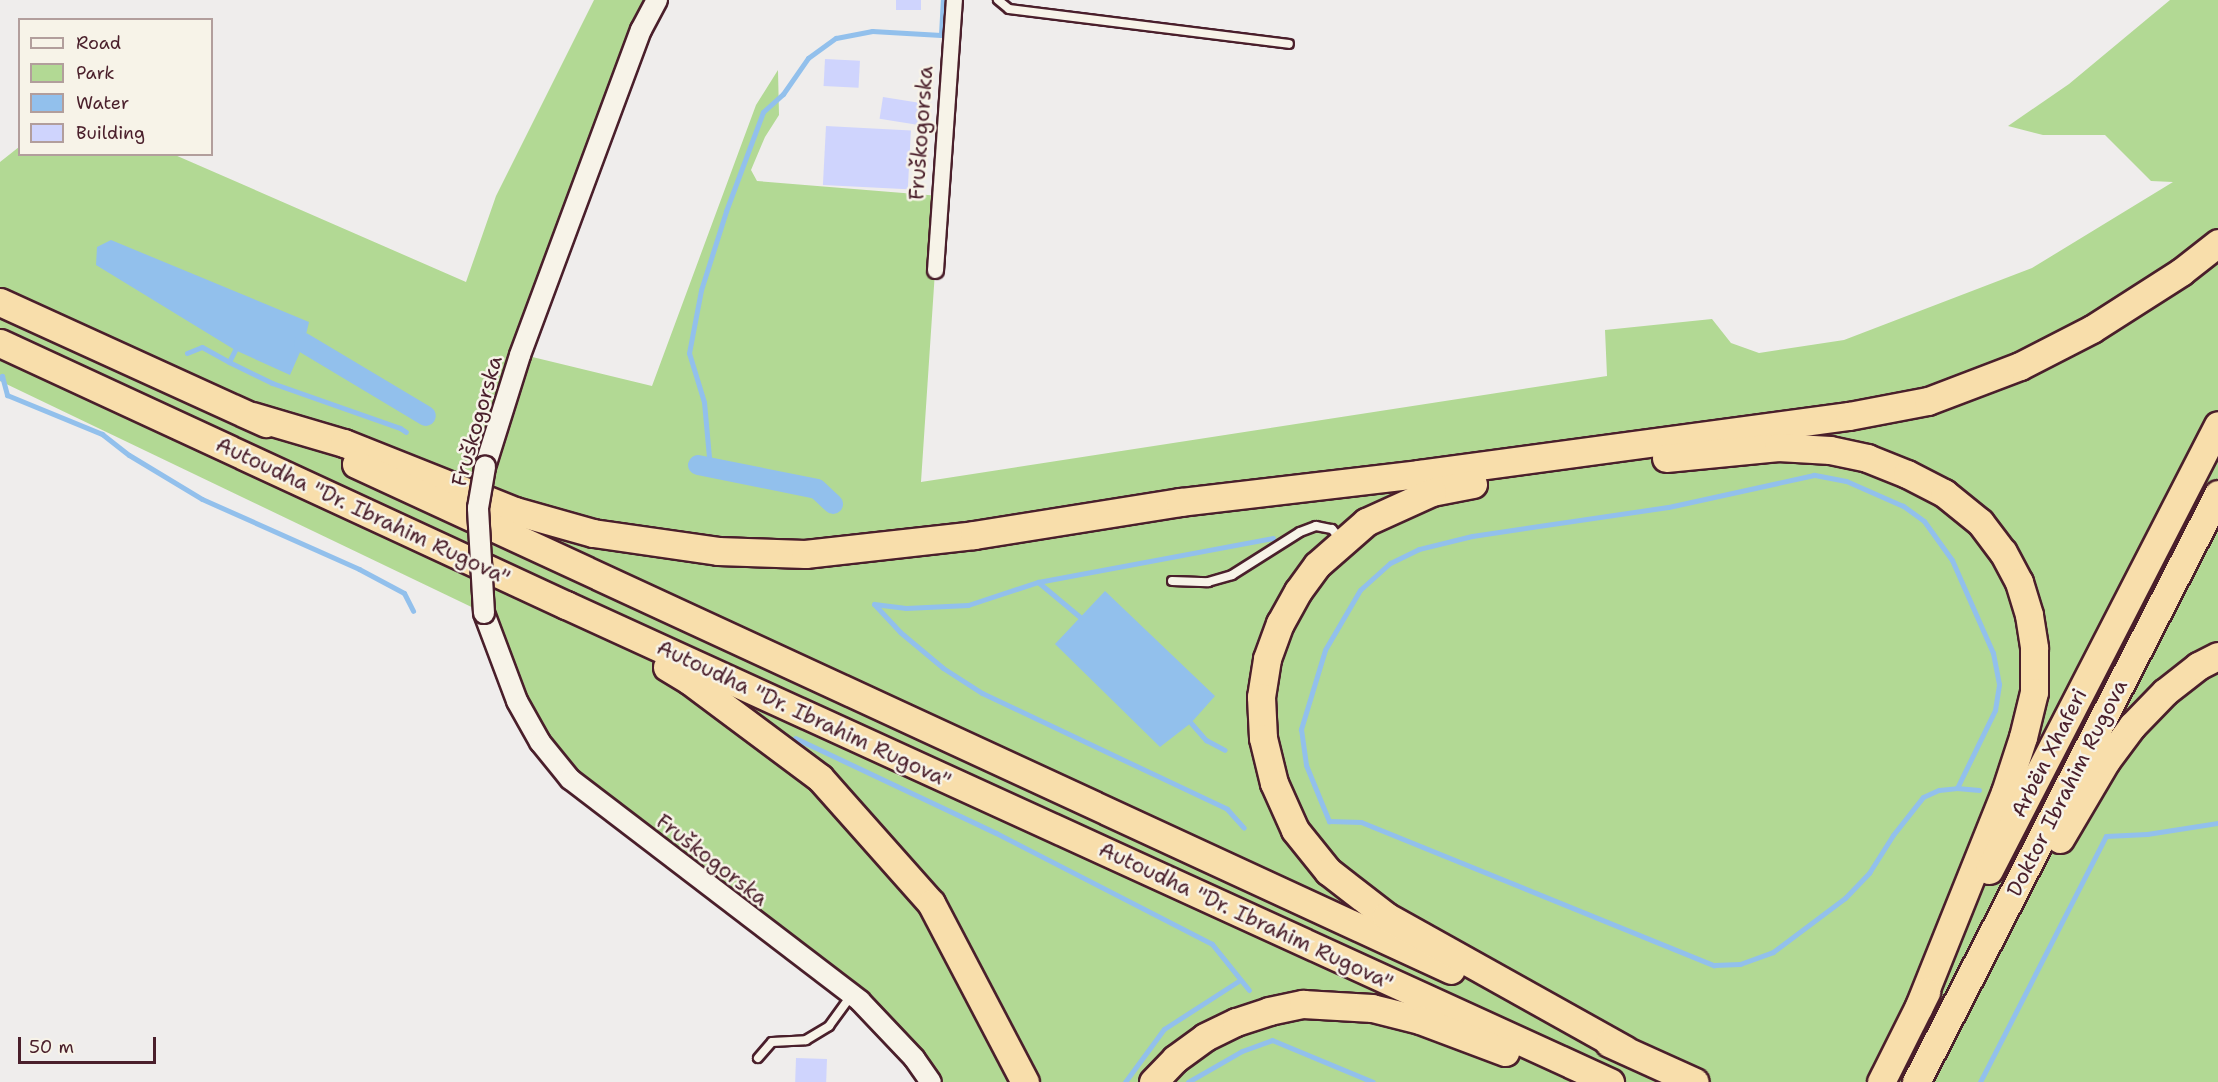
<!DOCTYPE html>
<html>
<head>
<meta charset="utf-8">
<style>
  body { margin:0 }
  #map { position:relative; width:2218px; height:1082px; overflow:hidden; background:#efedec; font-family:"Shantell Sans",sans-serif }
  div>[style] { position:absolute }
  .green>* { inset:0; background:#b2d994 }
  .water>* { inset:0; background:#92c0ec }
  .stream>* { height:5px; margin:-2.5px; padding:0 2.5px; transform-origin:2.5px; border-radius:2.5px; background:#92c0ec }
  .canal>* { height:20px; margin:-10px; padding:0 10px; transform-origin:10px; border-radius:10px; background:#92c0ec }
  .building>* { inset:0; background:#cfd4fd; transform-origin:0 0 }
  .roads { filter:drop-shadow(2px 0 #4a1f2b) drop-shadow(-2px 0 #4a1f2b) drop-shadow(0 2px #4a1f2b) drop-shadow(0 -2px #4a1f2b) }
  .service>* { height:8px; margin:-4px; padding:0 4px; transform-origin:4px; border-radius:4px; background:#f7f3e8 }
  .minor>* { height:15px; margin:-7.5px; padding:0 7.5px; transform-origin:7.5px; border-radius:7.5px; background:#f7f3e8 }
  .tertiary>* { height:20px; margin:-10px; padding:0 10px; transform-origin:10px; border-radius:10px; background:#f7f3e8 }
  .motorway>* { height:27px; margin:-13.5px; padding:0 13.5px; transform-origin:13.5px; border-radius:13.5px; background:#f8deab }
  .bridges { filter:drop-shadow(2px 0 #4a1f2b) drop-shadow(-2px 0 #4a1f2b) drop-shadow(0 2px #4a1f2b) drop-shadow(0 -2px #4a1f2b) }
  .tertiary-bridge>* { height:20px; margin:-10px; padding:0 10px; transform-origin:10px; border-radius:10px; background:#f7f3e8 }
  span { translate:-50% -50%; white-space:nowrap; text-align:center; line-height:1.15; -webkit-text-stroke:5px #f7f3e8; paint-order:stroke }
  .street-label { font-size:21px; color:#4a1f2b }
  .legend { position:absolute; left:18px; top:18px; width:195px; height:138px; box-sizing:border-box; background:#f7f3e8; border:2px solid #b29e9c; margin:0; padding:8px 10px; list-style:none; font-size:18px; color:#4a1f2b }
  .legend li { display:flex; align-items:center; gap:12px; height:30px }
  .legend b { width:30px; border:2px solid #b29e9c }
  .scale { position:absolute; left:18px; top:1037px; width:138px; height:27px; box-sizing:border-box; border:3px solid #4a1f2b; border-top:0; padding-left:8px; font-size:18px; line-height:21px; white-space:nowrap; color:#4a1f2b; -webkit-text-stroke:4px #f7f3e8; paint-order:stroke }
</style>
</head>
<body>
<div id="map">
  <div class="green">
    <i style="clip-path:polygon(594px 0,657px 0,520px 354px,652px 386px,756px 105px,778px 70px,779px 115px,765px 137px,751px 170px,757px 181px,940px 196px,921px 482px,1607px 376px,1605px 330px,1712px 319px,1731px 343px,1759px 353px,1844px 340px,2032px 268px,2173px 182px,2151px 181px,2105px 135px,2043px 135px,2008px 126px,2069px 84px,2170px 0,2218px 0,2218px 1082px,935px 1082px,919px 1053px,570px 779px,517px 701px,480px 555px,484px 613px,0 381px,0 162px,19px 147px,20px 154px,175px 155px,466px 282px,496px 196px)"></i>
  </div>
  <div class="water">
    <i style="clip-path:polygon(111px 240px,309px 322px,304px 343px,290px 375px,235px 350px,96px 265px,97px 247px)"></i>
    <i style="clip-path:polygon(1105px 591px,1215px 696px,1191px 723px,1160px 747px,1055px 644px)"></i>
  </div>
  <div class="stream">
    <i style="left:235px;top:350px;width:13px;rotate:117deg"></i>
    <i style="left:229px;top:362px;width:48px;rotate:26deg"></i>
    <i style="left:272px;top:383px;width:136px;rotate:19.4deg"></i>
    <i style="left:400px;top:428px;width:7px;rotate:34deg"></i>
    <i style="left:187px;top:353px;width:16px;rotate:-22deg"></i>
    <i style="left:202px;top:347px;width:31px;rotate:29deg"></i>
    <i style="left:0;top:378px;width:3px;rotate:-45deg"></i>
    <i style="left:2px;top:376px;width:20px;rotate:75deg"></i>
    <i style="left:7px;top:395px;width:103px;rotate:22.3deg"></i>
    <i style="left:102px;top:434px;width:34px;rotate:38deg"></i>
    <i style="left:129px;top:455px;width:85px;rotate:31.1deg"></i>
    <i style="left:202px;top:499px;width:172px;rotate:24deg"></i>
    <i style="left:359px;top:569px;width:51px;rotate:28.1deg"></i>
    <i style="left:404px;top:593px;width:20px;rotate:63deg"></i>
    <i style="left:710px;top:468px;width:66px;rotate:-95.2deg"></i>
    <i style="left:704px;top:402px;width:51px;rotate:-107deg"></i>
    <i style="left:689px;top:353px;width:64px;rotate:-79.2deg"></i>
    <i style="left:701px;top:290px;width:83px;rotate:-72.4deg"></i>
    <i style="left:726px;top:211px;width:106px;rotate:-69.5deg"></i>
    <i style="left:763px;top:112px;width:27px;rotate:-42deg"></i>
    <i style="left:783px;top:94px;width:44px;rotate:-55.2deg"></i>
    <i style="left:808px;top:58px;width:34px;rotate:-36deg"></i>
    <i style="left:836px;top:38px;width:37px;rotate:-11deg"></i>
    <i style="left:872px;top:31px;width:69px;rotate:3.3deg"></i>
    <i style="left:941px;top:35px;width:35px;rotate:-87deg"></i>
    <i style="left:1038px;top:582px;width:239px;rotate:-10.6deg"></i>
    <i style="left:874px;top:604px;width:38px;rotate:47deg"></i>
    <i style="left:900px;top:632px;width:56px;rotate:39.9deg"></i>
    <i style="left:943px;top:668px;width:46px;rotate:32.7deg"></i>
    <i style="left:982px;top:693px;width:271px;rotate:25.3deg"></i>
    <i style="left:1227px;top:809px;width:25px;rotate:48deg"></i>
    <i style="left:874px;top:604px;width:32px;rotate:7deg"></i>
    <i style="left:906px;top:608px;width:62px;rotate:-2.8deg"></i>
    <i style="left:968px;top:605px;width:74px;rotate:-18.2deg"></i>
    <i style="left:1038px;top:582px;width:55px;rotate:39.8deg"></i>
    <i style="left:1191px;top:723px;width:23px;rotate:49deg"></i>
    <i style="left:1206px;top:740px;width:21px;rotate:28deg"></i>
    <i style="left:795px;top:738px;width:222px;rotate:25.3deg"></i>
    <i style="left:996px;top:833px;width:243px;rotate:27.2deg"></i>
    <i style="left:1212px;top:944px;width:59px;rotate:51.2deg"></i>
    <i style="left:1957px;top:788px;width:87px;rotate:-64deg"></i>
    <i style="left:1995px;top:710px;width:26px;rotate:-81deg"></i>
    <i style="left:1999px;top:684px;width:32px;rotate:-101deg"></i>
    <i style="left:1993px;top:653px;width:102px;rotate:-113.8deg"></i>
    <i style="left:1952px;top:560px;width:48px;rotate:-125.7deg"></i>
    <i style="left:1924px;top:521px;width:26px;rotate:-144deg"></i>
    <i style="left:1903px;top:506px;width:62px;rotate:-156.3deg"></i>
    <i style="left:1846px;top:481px;width:33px;rotate:-169deg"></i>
    <i style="left:1814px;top:475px;width:149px;rotate:167.6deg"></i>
    <i style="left:1668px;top:507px;width:198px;rotate:171.6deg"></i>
    <i style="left:1472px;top:536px;width:55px;rotate:166.2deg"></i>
    <i style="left:1419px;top:549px;width:32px;rotate:154deg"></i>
    <i style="left:1390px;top:563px;width:40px;rotate:138deg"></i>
    <i style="left:1360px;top:590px;width:69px;rotate:120.3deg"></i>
    <i style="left:1325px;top:650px;width:83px;rotate:106.9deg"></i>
    <i style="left:1301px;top:729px;width:36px;rotate:82deg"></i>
    <i style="left:1306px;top:765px;width:61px;rotate:67.7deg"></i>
    <i style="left:1329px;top:821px;width:32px;rotate:2deg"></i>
    <i style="left:1361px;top:822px;width:381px;rotate:22.1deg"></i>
    <i style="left:1714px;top:965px;width:26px;rotate:-2deg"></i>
    <i style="left:1740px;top:964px;width:35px;rotate:-20deg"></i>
    <i style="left:1773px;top:952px;width:90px;rotate:-36.9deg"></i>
    <i style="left:1845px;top:898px;width:35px;rotate:-46deg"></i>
    <i style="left:1869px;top:873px;width:45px;rotate:-57.7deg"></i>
    <i style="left:1893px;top:835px;width:48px;rotate:-51.7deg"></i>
    <i style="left:1923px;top:797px;width:17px;rotate:-24deg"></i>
    <i style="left:1939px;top:790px;width:18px;rotate:-6deg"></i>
    <i style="left:1957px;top:788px;width:22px;rotate:5deg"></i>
    <i style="left:1125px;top:1082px;width:66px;rotate:-53.7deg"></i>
    <i style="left:1164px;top:1029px;width:90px;rotate:-32.8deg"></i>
    <i style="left:1188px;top:1082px;width:62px;rotate:-29.9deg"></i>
    <i style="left:1242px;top:1051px;width:32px;rotate:-20deg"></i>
    <i style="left:1272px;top:1040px;width:109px;rotate:22.6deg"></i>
    <i style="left:1980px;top:1082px;width:276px;rotate:-62.9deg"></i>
    <i style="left:2106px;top:836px;width:41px;rotate:-2.8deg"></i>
    <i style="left:2147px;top:834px;width:72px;rotate:-8.8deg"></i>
  </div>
  <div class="canal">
    <i style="left:304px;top:343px;width:142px;rotate:30.9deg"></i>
    <i style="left:698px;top:465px;width:121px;rotate:11.4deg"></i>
    <i style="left:817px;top:489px;width:22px;rotate:43deg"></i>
  </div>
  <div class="building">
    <i style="left:896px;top:0;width:25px;height:10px"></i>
    <i style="left:825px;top:59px;width:35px;height:27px;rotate:3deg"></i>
    <i style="left:883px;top:97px;width:38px;height:22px;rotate:9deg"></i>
    <i style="left:826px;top:126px;width:85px;height:59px;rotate:3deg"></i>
    <i style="left:796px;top:1058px;width:31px;height:24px;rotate:2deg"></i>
  </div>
  <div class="roads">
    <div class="service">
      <i style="left:998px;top:0;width:14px;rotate:39deg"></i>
      <i style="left:1009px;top:9px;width:282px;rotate:7.1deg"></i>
      <i style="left:1172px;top:581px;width:36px;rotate:2deg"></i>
      <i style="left:1208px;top:582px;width:25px;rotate:-16deg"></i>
      <i style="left:1232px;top:575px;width:80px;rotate:-32.3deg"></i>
      <i style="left:1300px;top:532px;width:17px;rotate:-21deg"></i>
      <i style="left:1316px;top:526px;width:16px;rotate:11deg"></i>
      <i style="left:1332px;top:529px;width:14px;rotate:51deg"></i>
      <i style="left:758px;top:1058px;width:21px;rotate:-49deg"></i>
      <i style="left:772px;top:1042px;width:34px;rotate:-3deg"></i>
      <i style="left:806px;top:1040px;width:27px;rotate:-31deg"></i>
      <i style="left:829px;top:1026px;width:37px;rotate:-54deg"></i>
    </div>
    <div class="minor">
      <i style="left:935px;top:270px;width:271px;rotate:-86deg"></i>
    </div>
    <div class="tertiary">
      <i style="left:485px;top:467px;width:117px;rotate:-72.6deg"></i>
      <i style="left:520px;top:355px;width:347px;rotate:-69.6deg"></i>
      <i style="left:641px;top:30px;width:34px;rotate:-62deg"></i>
      <i style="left:484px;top:613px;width:94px;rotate:69.4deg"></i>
      <i style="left:517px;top:701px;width:47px;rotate:60.7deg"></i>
      <i style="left:540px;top:742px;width:48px;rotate:51deg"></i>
      <i style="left:570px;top:779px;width:365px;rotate:37.4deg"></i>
      <i style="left:860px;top:1001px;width:79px;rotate:46.5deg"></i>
      <i style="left:914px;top:1058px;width:29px;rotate:55deg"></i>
    </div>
    <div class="motorway">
      <i style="left:0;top:302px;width:292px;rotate:24.5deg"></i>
      <i style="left:0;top:343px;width:624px;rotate:24.84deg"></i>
      <i style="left:566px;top:605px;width:1148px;rotate:24.56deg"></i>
      <i style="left:252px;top:416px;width:96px;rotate:16.4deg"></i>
      <i style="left:344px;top:443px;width:184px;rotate:21.7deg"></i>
      <i style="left:515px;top:511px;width:81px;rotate:15.8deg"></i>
      <i style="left:593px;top:533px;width:126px;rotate:8.2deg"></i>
      <i style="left:718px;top:551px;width:87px;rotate:2deg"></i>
      <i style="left:805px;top:554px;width:170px;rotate:-6.4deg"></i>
      <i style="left:974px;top:535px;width:209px;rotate:-9.1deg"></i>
      <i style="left:1180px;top:502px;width:241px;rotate:-6.7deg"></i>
      <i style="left:1419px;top:474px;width:434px;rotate:-7.7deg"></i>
      <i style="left:1849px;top:416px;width:80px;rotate:-10.8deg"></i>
      <i style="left:1928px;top:401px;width:98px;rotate:-20.8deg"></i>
      <i style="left:2020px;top:366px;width:81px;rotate:-27.2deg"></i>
      <i style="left:2092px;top:329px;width:106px;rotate:-32.6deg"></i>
      <i style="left:2181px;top:272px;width:47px;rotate:-38.1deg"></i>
      <i style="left:1666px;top:458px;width:113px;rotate:-5.6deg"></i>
      <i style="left:1778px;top:447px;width:52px;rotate:3.3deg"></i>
      <i style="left:1830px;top:450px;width:38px;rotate:12deg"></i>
      <i style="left:1867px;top:458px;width:43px;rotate:21.8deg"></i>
      <i style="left:1907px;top:474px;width:42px;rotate:27.2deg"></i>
      <i style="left:1944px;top:493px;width:46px;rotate:38.9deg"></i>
      <i style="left:1980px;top:522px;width:38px;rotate:53deg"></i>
      <i style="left:2003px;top:552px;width:34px;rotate:62deg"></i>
      <i style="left:2019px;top:582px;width:34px;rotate:73deg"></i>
      <i style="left:2029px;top:615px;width:33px;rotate:81deg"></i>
      <i style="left:2034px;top:648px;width:44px;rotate:90deg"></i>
      <i style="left:2034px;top:692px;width:46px;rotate:103.7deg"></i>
      <i style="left:2023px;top:737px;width:58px;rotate:108.1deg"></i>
      <i style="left:2005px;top:792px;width:233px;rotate:111.9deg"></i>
      <i style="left:356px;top:464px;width:1206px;rotate:24.8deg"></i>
      <i style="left:1473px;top:484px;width:42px;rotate:169deg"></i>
      <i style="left:1432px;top:492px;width:72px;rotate:155.6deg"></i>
      <i style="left:1366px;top:522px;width:65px;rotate:138.7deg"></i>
      <i style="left:1317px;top:565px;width:32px;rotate:126deg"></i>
      <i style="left:1298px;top:591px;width:37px;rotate:119deg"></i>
      <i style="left:1280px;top:623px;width:38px;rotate:110deg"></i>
      <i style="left:1267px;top:659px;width:38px;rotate:99deg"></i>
      <i style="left:1261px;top:697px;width:41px;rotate:87.2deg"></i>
      <i style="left:1263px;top:738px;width:46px;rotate:76.3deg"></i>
      <i style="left:1274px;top:783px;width:51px;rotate:65.9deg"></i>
      <i style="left:1295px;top:830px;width:53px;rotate:51.2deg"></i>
      <i style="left:1328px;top:871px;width:73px;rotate:37.8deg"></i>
      <i style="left:1386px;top:916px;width:273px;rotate:29.2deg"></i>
      <i style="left:667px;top:667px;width:27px;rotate:31deg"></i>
      <i style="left:690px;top:681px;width:162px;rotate:36.7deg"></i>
      <i style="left:820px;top:778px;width:167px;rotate:48.4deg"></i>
      <i style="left:931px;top:903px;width:202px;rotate:62.3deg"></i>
      <i style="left:2060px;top:839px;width:91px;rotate:-59.5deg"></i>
      <i style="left:2106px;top:761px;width:44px;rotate:-53.4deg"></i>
      <i style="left:2132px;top:726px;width:47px;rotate:-45.9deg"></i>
      <i style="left:2165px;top:692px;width:42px;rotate:-38.2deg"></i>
      <i style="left:2198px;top:666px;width:22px;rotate:-27deg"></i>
      <i style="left:1989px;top:870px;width:500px;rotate:-62.77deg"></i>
      <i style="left:1609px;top:1043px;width:94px;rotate:24.4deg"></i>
      <i style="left:1153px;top:1082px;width:32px;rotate:-46deg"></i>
      <i style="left:1175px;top:1059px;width:37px;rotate:-36deg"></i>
      <i style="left:1205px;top:1037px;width:34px;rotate:-26deg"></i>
      <i style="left:1236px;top:1022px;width:35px;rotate:-18deg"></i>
      <i style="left:1269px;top:1011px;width:35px;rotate:-12deg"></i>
      <i style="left:1303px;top:1004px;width:69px;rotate:3.3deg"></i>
      <i style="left:1372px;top:1008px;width:49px;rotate:14deg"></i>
      <i style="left:1420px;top:1020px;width:91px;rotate:20.6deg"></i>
      <i style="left:1881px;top:1082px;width:101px;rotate:-63.4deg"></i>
      <i style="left:1916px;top:1082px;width:661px;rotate:-62.81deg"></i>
    </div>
  </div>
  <div class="bridges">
    <div class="tertiary-bridge">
      <i style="left:484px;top:613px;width:105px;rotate:-93.3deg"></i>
      <i style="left:478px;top:508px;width:42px;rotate:-80.3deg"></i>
    </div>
  </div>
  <div class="street-label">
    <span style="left:921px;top:133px;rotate:-86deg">Fruškogorska</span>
    <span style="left:477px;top:421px;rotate:-74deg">Fruškogorska</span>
    <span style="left:363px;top:511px;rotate:25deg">Autoudha "Dr. Ibrahim Rugova"</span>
    <span style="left:804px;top:714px;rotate:25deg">Autoudha "Dr. Ibrahim Rugova"</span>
    <span style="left:2049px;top:753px;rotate:-63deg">Arbën Xhaferi</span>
    <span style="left:2067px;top:788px;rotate:-63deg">Doktor Ibrahim Rugova</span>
    <span style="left:712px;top:860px;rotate:38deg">Fruškogorska</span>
    <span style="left:1246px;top:916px;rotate:25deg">Autoudha "Dr. Ibrahim Rugova"</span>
  </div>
  <ul class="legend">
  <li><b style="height:8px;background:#f7f3e8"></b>Road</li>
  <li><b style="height:16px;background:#b2d994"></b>Park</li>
  <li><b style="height:16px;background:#92c0ec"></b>Water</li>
  <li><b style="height:16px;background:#cfd4fd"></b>Building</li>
  </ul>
  <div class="scale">50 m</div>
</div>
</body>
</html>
